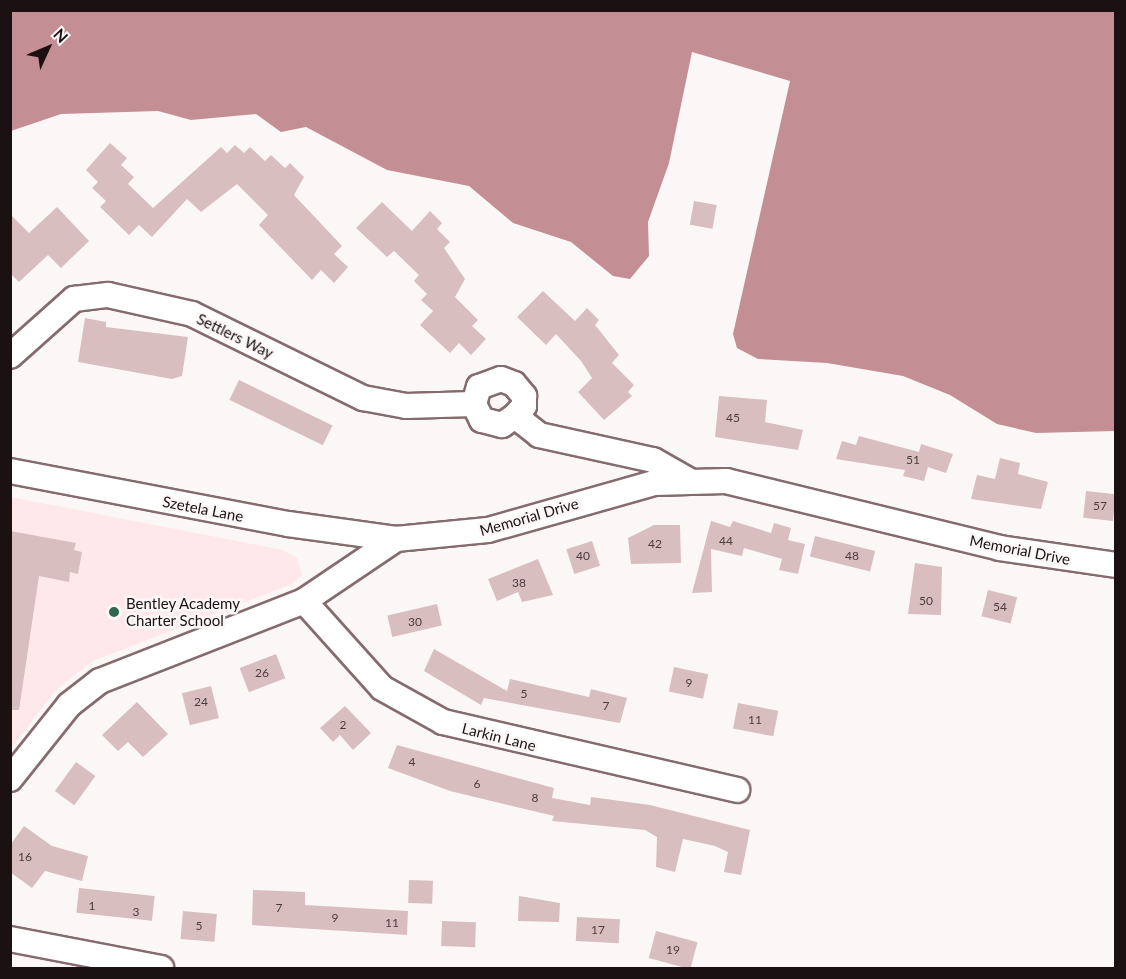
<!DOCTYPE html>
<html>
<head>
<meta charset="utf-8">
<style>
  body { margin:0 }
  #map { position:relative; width:1126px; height:979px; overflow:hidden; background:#fcf7f7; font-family:Lato,sans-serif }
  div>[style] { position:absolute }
  .built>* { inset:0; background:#ffe8ea }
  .water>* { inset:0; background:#c48f94 }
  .building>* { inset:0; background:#d9bec0; transform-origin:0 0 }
  .roads { filter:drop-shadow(2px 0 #846c6e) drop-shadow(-2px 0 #846c6e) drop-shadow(0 2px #846c6e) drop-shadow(0 -2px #846c6e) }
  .street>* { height:24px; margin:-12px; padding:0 12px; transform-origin:12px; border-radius:12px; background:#fff }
  .dots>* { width:16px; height:16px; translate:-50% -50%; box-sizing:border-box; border:3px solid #fcf7f7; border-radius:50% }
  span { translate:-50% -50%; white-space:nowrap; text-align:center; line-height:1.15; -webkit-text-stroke:5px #fcf7f7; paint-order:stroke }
  .number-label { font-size:12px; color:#4a3c3e }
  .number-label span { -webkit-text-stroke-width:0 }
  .street-label { font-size:15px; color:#1b1112 }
  .poi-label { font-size:15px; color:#1b1112 }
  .left { translate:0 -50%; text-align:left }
  .frame { position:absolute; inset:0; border:12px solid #1b1112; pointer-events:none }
  .north { position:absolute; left:18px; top:18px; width:60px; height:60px; -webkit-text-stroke:4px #fcf7f7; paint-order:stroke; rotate:46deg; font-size:16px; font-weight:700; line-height:24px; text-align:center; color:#1b1112 }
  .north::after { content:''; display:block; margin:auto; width:21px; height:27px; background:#1b1112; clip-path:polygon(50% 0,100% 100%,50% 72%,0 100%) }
</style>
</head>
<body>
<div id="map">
  <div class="built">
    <i style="clip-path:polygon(11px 497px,283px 550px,297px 558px,302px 575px,292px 584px,93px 661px,55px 691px,11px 749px)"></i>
  </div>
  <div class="water">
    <i style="clip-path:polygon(10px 11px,1115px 11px,1115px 431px,1036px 433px,997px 424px,950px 395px,903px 376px,827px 363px,758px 359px,737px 348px,733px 334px,790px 81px,692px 52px,669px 163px,648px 222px,649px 256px,630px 279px,613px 276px,571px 242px,513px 223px,469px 186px,387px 170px,306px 127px,281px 132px,256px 114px,191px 120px,158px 111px,61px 114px,11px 131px)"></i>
  </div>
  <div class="building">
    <i style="clip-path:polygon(110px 143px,127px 158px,121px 165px,134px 177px,128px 184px,153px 208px,221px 147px,227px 153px,235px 145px,244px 153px,250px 147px,265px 161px,271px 155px,285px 168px,290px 163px,304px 177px,294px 195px,342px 246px,334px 254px,348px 267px,334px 283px,321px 270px,312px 280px,259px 225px,268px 215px,237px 184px,201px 212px,187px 199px,152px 237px,139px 225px,129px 235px,100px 207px,106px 201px,92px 188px,98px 182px,86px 170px)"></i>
    <i style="left:694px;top:201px;width:23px;height:24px;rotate:10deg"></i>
    <i style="clip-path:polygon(382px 202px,412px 231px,430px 211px,442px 223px,437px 229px,450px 242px,444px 248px,465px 279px,455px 297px,478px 320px,472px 326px,486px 339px,471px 355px,459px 343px,450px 353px,420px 325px,433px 311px,421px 300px,427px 294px,414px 281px,419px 275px,394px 251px,387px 257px,356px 228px)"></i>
    <i style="clip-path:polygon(57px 207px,89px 241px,61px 268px,48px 255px,19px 282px,10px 273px,10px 214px,29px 233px)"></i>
    <i style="clip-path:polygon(543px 291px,575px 321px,587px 308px,599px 320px,595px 325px,619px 355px,612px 363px,634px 385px,628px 392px,632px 396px,604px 420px,578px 392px,592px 378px,581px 361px,556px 334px,546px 345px,517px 317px)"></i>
    <i style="clip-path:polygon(85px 318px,106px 322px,106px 327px,188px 337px,182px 376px,172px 379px,78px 362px)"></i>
    <i style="left:239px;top:380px;width:104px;height:22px;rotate:26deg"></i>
    <i style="clip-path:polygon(719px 396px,767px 400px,765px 422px,803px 430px,798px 450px,715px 437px)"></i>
    <i style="clip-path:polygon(859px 436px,919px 452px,921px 444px,953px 454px,946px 473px,928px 467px,924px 481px,903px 476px,905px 470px,836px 459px,842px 441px,856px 445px)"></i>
    <i style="clip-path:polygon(1000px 458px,1020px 463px,1018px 474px,1048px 482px,1041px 509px,971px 499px,977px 475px,995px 479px)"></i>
    <i style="left:1086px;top:491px;width:30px;height:27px;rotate:6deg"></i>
    <i style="clip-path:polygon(711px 521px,730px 527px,733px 521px,771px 533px,774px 523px,791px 528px,788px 540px,805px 544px,798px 574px,779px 570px,782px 559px,744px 548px,742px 556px,711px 549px,712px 592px,692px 593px)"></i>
    <i style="clip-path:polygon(654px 525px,680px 525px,681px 563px,631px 564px,628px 538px)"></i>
    <i style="clip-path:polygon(10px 531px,76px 543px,74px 550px,82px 552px,78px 574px,70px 572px,69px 582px,39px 576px,19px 710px,10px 710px)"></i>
    <i style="left:815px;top:536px;width:62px;height:21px;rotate:14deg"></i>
    <i style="left:592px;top:541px;width:26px;height:27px;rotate:72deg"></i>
    <i style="clip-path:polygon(538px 559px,553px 595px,522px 602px,518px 592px,497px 601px,488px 579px)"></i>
    <i style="clip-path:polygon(915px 563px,942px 567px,941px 615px,908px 614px)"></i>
    <i style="left:988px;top:590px;width:30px;height:27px;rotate:14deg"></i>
    <i style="left:437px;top:604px;width:22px;height:51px;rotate:77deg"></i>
    <i style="clip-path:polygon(434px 649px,507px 691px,510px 679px,589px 697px,591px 689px,627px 698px,620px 723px,484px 698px,481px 705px,424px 671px)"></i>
    <i style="left:276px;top:654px;width:26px;height:39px;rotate:69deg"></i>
    <i style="left:674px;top:667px;width:35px;height:25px;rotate:12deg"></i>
    <i style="left:211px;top:686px;width:33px;height:30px;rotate:76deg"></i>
    <i style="clip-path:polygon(137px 702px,168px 734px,143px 757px,128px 742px,118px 751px,102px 735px)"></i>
    <i style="left:738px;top:703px;width:41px;height:26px;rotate:11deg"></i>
    <i style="clip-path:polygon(345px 706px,371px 733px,353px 750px,340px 735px,333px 742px,320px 728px)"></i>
    <i style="clip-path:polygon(397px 745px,554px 788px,552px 798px,590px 805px,591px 797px,650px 805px,750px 830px,741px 875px,724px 872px,728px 852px,715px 846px,683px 839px,675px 872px,656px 867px,657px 837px,645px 830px,552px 821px,554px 816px,450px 791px,388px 768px)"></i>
    <i style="left:76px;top:762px;width:24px;height:36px;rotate:36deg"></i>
    <i style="clip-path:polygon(24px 826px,52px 846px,88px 856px,82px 881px,45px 871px,32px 888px,10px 872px,10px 845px)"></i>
    <i style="left:409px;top:880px;width:24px;height:23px;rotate:2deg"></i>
    <i style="left:79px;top:888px;width:76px;height:25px;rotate:6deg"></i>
    <i style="clip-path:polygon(253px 890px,305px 892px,305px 905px,408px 911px,407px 935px,252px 925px)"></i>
    <i style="clip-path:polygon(519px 896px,560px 903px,559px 922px,518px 921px)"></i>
    <i style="left:183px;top:911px;width:34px;height:28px;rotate:5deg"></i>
    <i style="left:577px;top:917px;width:43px;height:24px;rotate:3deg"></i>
    <i style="left:442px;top:921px;width:34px;height:25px;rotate:2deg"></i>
    <i style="left:656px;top:931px;width:43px;height:28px;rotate:15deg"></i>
  </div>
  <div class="roads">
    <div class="street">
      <i style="left:10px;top:356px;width:86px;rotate:-41.7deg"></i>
      <i style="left:74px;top:299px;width:34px;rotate:-7deg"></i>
      <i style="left:108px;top:295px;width:86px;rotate:12.7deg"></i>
      <i style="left:192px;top:314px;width:191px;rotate:26.2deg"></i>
      <i style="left:363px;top:398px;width:44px;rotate:10.5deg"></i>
      <i style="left:406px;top:406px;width:68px;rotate:-1.7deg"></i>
      <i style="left:515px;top:416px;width:16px;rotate:145deg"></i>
      <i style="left:502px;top:425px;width:21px;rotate:-166deg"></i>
      <i style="left:482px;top:420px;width:18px;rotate:-117deg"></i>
      <i style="left:474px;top:404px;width:18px;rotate:-74deg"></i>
      <i style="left:479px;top:387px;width:23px;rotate:-20deg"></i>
      <i style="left:501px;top:379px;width:14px;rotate:21deg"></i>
      <i style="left:514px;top:384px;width:16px;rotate:50deg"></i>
      <i style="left:524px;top:396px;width:10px;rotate:90deg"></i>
      <i style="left:524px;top:406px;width:13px;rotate:132deg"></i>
      <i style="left:515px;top:416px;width:31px;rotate:38deg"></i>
      <i style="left:539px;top:435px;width:117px;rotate:12.4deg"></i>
      <i style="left:653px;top:460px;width:43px;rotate:29.6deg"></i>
      <i style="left:10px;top:471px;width:283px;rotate:10.8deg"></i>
      <i style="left:288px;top:524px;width:109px;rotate:7.9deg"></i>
      <i style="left:396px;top:539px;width:92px;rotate:-5.6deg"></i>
      <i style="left:488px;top:530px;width:173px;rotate:-15.8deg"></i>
      <i style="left:654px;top:483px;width:72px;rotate:-1.6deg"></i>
      <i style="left:726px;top:481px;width:282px;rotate:13.7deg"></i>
      <i style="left:1000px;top:548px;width:117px;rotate:8.3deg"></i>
      <i style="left:304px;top:601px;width:117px;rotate:48.1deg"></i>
      <i style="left:382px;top:688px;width:70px;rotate:29.1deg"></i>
      <i style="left:443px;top:722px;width:302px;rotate:13deg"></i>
      <i style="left:10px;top:779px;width:95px;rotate:-51.4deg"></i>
      <i style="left:69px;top:705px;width:39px;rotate:-38deg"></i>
      <i style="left:100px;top:681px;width:219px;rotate:-21.4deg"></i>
      <i style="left:304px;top:601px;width:111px;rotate:-34deg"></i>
      <i style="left:10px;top:939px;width:154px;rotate:10.9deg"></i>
    </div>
  </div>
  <div class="dots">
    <i style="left:114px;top:612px;background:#30674e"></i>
  </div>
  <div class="number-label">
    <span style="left:733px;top:418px">45</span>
    <span style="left:913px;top:460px">51</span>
    <span style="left:1100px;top:506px">57</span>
    <span style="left:726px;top:541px">44</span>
    <span style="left:655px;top:544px">42</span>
    <span style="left:583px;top:556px">40</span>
    <span style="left:852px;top:556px">48</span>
    <span style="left:519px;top:583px">38</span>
    <span style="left:926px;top:601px">50</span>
    <span style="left:1000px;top:607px">54</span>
    <span style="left:415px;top:622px">30</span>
    <span style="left:262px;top:673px">26</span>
    <span style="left:689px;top:683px">9</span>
    <span style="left:524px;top:694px">5</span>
    <span style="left:201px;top:702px">24</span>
    <span style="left:606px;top:706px">7</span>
    <span style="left:755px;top:720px">11</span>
    <span style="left:343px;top:725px">2</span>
    <span style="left:412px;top:762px">4</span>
    <span style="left:477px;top:784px">6</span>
    <span style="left:535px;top:798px">8</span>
    <span style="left:25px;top:857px">16</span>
    <span style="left:92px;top:906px">1</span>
    <span style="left:279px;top:908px">7</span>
    <span style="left:136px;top:912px">3</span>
    <span style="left:335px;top:918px">9</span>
    <span style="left:392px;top:923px">11</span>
    <span style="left:199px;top:926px">5</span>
    <span style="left:598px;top:930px">17</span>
    <span style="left:673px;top:950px">19</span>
  </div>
  <div class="street-label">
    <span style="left:235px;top:336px;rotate:26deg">Settlers Way</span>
    <span style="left:203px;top:509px;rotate:11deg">Szetela Lane</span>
    <span style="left:529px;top:517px;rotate:-16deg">Memorial Drive</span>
    <span style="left:1020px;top:550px;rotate:11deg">Memorial Drive</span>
    <span style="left:499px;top:737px;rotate:14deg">Larkin Lane</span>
  </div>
  <div class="poi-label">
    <span class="left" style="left:126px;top:612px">Bentley Academy<br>Charter School</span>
  </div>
  <div class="frame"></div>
  <div class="north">N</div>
</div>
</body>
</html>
